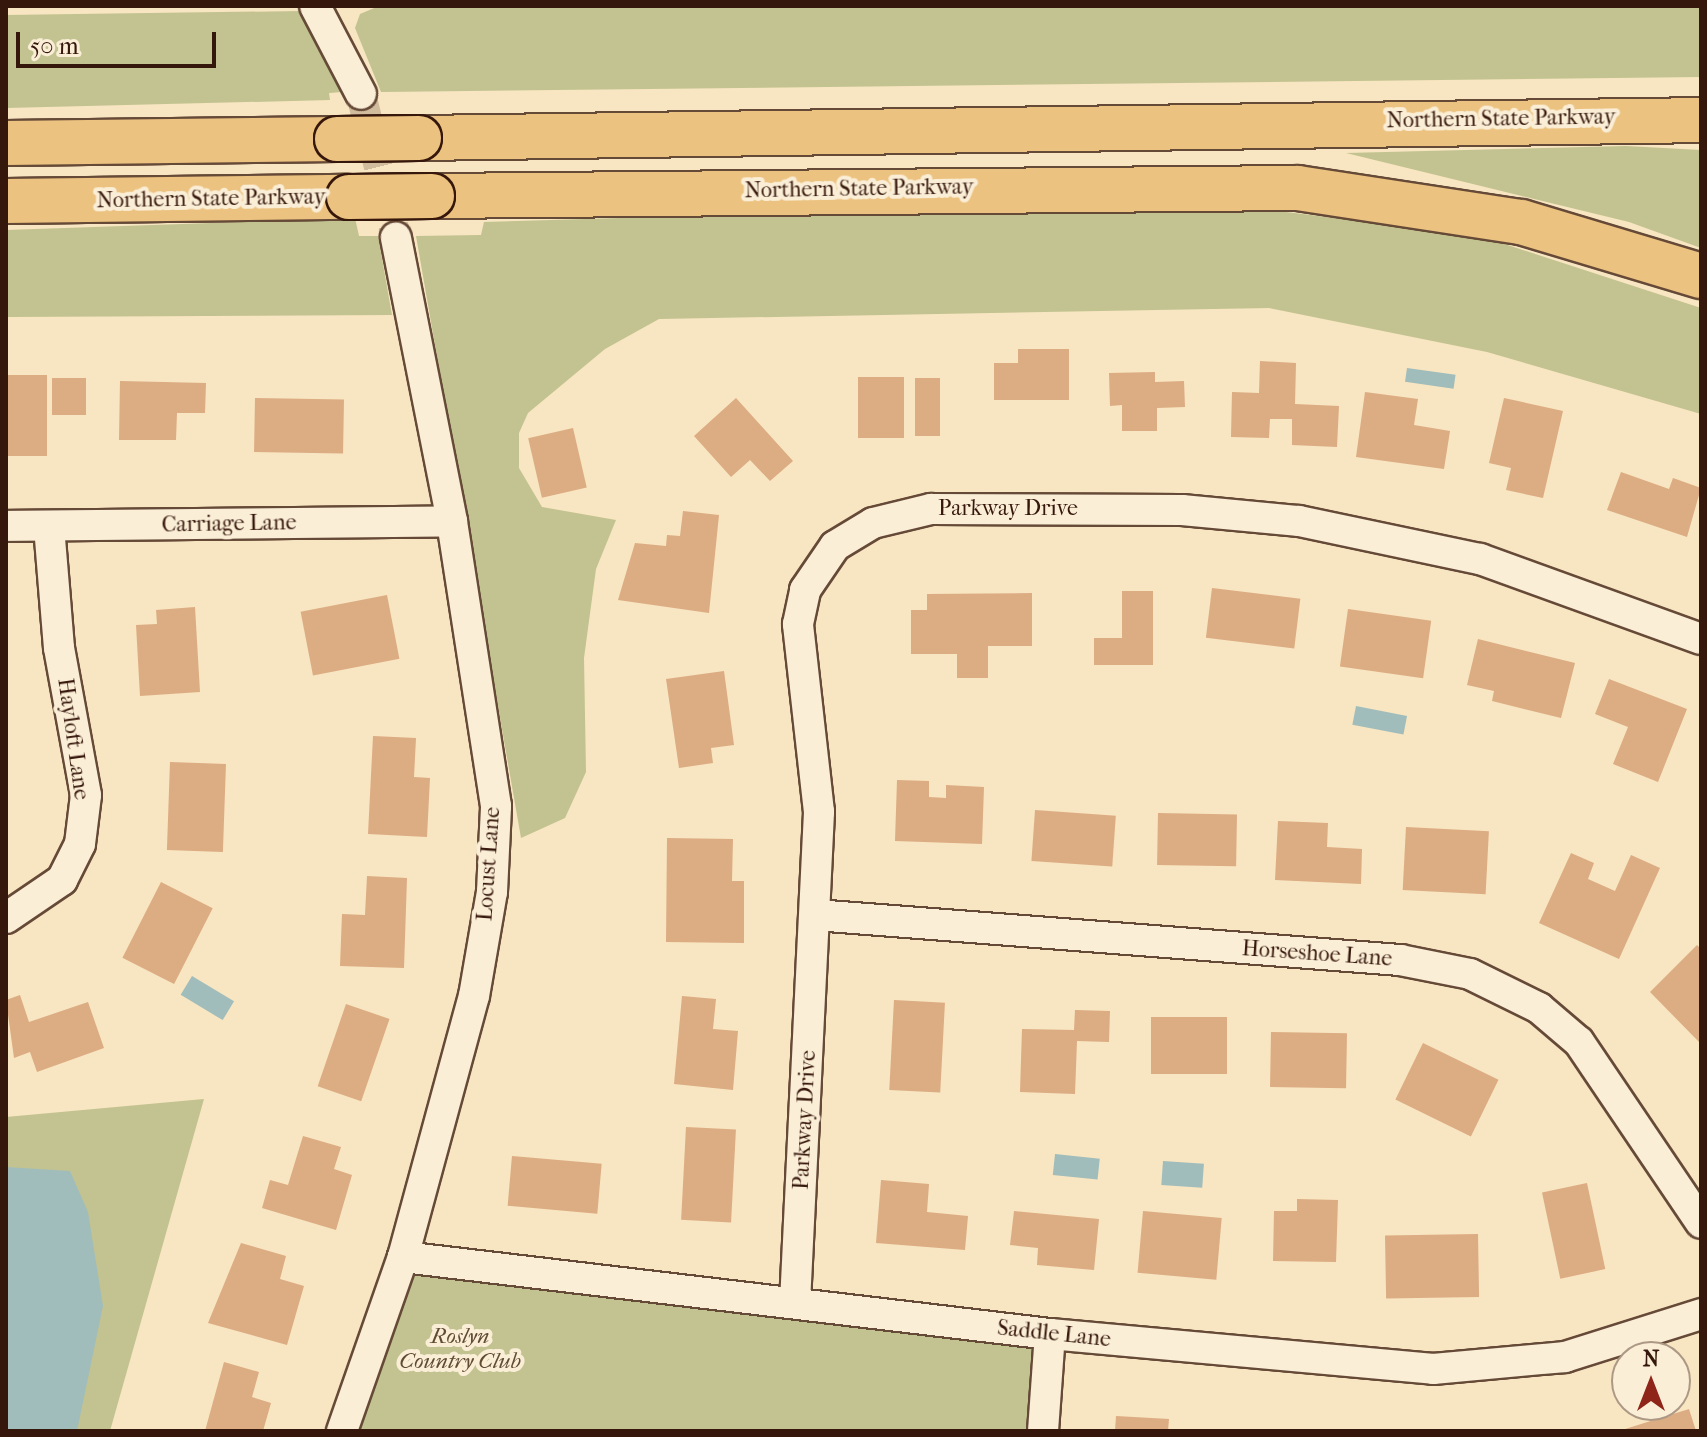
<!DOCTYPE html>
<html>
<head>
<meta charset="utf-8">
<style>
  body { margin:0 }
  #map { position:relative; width:1707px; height:1437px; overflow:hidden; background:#f8e5c1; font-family:"IM FELL French Canon",serif }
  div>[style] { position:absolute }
  .green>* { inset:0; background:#c2c390 }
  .water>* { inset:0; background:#a0bdbb; transform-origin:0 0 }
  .building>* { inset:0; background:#dcac83; transform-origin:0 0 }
  .minor-tunnel>* { height:30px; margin-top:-15px; transform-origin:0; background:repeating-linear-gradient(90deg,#d1bc9d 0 30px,transparent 0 45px) }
  .roads { filter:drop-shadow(2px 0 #664a38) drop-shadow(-2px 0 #664a38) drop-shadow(0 2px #664a38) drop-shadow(0 -2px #664a38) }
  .minor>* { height:30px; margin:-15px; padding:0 15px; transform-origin:15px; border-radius:15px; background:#faeed7 }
  .highway>* { height:44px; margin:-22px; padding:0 22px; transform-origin:22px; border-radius:22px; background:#ecc280 }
  .bridges { filter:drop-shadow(2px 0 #36170b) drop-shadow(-2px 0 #36170b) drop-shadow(0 2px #36170b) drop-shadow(0 -2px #36170b) }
  .highway-bridge>* { height:44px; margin:-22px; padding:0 22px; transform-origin:22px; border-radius:22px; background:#ecc280 }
  span { translate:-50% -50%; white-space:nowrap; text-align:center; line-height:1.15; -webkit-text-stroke:8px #faeed7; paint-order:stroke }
  .street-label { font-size:22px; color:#36170b }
  .park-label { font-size:22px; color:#604b33; font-style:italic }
  .frame { position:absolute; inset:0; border:8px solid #36170b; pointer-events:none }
  .north { position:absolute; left:1611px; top:1341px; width:80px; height:80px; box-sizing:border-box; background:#faeed7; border:2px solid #ac9885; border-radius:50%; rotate:0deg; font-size:22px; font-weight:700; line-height:32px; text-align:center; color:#36170b }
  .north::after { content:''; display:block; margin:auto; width:28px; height:36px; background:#8f2418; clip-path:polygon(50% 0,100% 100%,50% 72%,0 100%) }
  .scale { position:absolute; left:16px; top:32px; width:200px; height:36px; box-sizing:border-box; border:4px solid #36170b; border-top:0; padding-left:10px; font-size:24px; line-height:28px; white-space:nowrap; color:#36170b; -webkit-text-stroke:6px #faeed7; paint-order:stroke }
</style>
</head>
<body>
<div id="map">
  <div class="green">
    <i style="clip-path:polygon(379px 6px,1701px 6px,1701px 77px,381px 92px,355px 28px,360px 14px)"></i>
    <i style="clip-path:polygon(302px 11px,342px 92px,329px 93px,330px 100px,6px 108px,6px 15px)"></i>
    <i style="clip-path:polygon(1626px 146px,1701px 150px,1701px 248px,1629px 222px,1346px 153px)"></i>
    <i style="clip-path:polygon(1198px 201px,1480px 236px,1701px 308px,1701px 414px,1487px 352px,1269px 308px,659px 319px,605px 349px,528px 413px,519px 433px,519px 468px,542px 507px,616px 520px,596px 569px,584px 658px,586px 772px,565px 818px,521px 838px,416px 236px,481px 235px,484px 222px)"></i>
    <i style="clip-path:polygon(355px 218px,359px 236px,378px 236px,392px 315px,6px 317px,6px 230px)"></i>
    <i style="clip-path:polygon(204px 1099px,110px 1431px,6px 1431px,6px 1117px)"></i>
    <i style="clip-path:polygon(403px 1257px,1053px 1337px,1045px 1431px,342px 1431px)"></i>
  </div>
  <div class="water">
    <i style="left:1407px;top:368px;width:49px;height:14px;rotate:8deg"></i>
    <i style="left:1356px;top:706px;width:52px;height:19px;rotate:11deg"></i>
    <i style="left:192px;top:976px;width:49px;height:22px;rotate:31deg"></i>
    <i style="left:1055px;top:1154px;width:45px;height:21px;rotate:6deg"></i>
    <i style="left:1163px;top:1161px;width:41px;height:24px;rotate:4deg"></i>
    <i style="clip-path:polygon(6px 1167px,70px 1171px,88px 1212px,103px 1306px,77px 1431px,6px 1431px)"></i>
  </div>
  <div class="building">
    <i style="clip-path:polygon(1018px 349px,1069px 349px,1069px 400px,994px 400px,994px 363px,1018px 363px)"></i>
    <i style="clip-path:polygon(1260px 361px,1296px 363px,1295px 404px,1339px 406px,1337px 447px,1292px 445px,1292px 419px,1270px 419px,1269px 438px,1231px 437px,1232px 392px,1259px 393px)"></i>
    <i style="clip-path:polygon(1155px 372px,1155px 382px,1184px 381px,1185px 407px,1157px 408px,1157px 431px,1122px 431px,1122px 405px,1110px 406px,1109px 373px)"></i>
    <i style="left:6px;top:375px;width:41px;height:81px"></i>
    <i style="left:858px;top:377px;width:46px;height:61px"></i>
    <i style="left:52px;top:378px;width:34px;height:37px"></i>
    <i style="left:915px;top:378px;width:25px;height:58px"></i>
    <i style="clip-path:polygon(120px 381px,206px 383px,205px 413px,177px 413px,176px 440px,119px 440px)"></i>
    <i style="clip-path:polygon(1365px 392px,1418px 399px,1414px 425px,1450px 431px,1444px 469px,1356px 457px)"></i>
    <i style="left:255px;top:398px;width:89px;height:54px;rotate:1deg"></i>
    <i style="clip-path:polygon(736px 398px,793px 461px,770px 481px,750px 460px,731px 477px,694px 436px)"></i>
    <i style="clip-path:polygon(1504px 398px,1563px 411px,1543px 498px,1506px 490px,1511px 468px,1489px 463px)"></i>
    <i style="left:573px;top:428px;width:61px;height:46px;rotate:77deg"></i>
    <i style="clip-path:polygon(1621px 472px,1669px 489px,1673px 478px,1701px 488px,1687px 537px,1607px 510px)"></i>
    <i style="clip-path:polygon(683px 511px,719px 515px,709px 613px,618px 600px,635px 543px,666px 546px,667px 535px,680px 536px)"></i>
    <i style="left:1212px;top:588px;width:89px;height:50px;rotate:7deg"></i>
    <i style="clip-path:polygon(1122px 591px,1153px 591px,1153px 665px,1094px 665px,1094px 638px,1122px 638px)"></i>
    <i style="clip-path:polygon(1032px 593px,1032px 646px,988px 646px,988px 678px,957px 678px,957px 654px,911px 654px,911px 610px,927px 610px,927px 594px)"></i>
    <i style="left:387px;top:595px;width:65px;height:88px;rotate:79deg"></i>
    <i style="clip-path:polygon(195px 607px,200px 692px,140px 696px,136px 625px,157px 624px,156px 610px)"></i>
    <i style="left:1348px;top:609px;width:84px;height:58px;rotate:8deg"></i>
    <i style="clip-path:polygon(1478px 639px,1575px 663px,1561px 718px,1492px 701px,1494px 691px,1467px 685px)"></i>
    <i style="clip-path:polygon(724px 671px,734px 745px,711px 748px,713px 763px,679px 768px,666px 679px)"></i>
    <i style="clip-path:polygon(1609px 679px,1687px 709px,1658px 782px,1613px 764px,1628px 727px,1595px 714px)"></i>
    <i style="clip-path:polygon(373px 736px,416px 738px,414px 777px,430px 778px,427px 837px,368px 834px)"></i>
    <i style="left:170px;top:762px;width:56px;height:88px;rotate:2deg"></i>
    <i style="clip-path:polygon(897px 780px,929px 781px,929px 797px,946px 798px,946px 785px,984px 787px,982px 844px,895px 841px)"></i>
    <i style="left:1035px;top:810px;width:81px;height:51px;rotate:4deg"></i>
    <i style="left:1158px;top:813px;width:79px;height:52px;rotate:1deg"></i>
    <i style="clip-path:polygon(1278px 821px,1328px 823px,1327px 847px,1362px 849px,1361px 884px,1275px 880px)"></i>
    <i style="left:1406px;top:827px;width:83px;height:63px;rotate:3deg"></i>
    <i style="clip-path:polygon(667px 838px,733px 839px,732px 881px,744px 881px,744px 943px,666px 942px)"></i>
    <i style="clip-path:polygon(1571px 853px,1594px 863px,1588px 879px,1615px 891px,1631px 855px,1660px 868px,1619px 959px,1539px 923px)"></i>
    <i style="clip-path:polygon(367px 876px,407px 878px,404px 968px,340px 966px,342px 914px,365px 915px)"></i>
    <i style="left:161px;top:882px;width:58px;height:85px;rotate:27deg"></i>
    <i style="clip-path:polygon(1697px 945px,1701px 949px,1701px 1044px,1650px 992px)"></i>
    <i style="clip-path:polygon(20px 995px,29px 1022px,88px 1002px,104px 1048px,37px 1072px,30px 1052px,14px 1058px,6px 1000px)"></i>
    <i style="clip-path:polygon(682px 996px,716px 999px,713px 1029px,738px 1031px,733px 1090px,674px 1084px)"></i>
    <i style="left:894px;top:1000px;width:51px;height:90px;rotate:3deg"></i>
    <i style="left:346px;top:1004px;width:46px;height:87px;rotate:19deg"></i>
    <i style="clip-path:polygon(1075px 1010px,1110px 1011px,1109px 1042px,1077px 1041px,1075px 1094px,1020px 1092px,1022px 1029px,1074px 1030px)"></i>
    <i style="left:1151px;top:1017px;width:76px;height:57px"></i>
    <i style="left:1271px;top:1032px;width:76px;height:55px;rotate:1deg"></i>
    <i style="left:1423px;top:1043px;width:84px;height:63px;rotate:26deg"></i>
    <i style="left:686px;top:1127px;width:50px;height:93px;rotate:3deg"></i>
    <i style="clip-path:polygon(303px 1136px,341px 1147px,334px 1169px,352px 1175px,336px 1230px,262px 1208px,270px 1180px,288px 1185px)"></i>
    <i style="left:512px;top:1156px;width:90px;height:50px;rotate:5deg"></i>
    <i style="clip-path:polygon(881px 1180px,929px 1184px,927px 1212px,968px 1216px,965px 1250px,876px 1243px)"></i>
    <i style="left:1587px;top:1183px;width:88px;height:46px;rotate:78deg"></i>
    <i style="clip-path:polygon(1297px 1199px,1338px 1200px,1336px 1262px,1273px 1261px,1274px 1211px,1297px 1211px)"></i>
    <i style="clip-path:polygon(1014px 1211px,1099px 1219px,1094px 1270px,1037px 1265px,1038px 1248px,1010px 1245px)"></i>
    <i style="left:1143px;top:1211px;width:79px;height:62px;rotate:5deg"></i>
    <i style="left:1478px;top:1234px;width:63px;height:93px;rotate:89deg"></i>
    <i style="clip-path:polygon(241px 1243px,286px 1256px,280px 1279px,304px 1286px,287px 1345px,208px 1323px)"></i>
    <i style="clip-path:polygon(224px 1362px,259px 1372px,252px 1397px,271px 1403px,263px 1431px,205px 1431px)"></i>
    <i style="clip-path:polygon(1689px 1409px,1696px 1431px,1622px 1431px,1622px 1430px)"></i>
    <i style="clip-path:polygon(1116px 1416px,1169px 1419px,1168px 1431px,1115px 1431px)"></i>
  </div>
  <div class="minor-tunnel">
    <i style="left:361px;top:94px;width:147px;rotate:76.2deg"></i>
  </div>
  <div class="roads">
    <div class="minor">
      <i style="left:315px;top:6px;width:99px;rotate:62.4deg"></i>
      <i style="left:6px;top:526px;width:446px;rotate:-0.6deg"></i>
      <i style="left:815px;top:915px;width:587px;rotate:4.4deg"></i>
      <i style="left:1400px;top:960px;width:71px;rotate:11.3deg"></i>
      <i style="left:1470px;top:974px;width:77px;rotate:26.2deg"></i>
      <i style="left:1539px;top:1008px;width:52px;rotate:40.4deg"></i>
      <i style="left:1579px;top:1042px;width:218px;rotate:56deg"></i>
      <i style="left:6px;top:918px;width:68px;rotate:-34.2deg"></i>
      <i style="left:62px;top:880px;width:40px;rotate:-63.4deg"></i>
      <i style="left:80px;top:844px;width:49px;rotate:-83deg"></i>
      <i style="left:86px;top:795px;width:149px;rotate:-100.4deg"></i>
      <i style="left:59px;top:648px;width:122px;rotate:-94.7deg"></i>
      <i style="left:403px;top:1257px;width:652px;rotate:6.79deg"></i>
      <i style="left:1050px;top:1334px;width:385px;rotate:5.2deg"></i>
      <i style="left:1433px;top:1369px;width:133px;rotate:-5.2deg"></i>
      <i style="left:1565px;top:1357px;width:143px;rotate:-17.5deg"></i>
      <i style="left:795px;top:1303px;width:492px;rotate:-87.2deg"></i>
      <i style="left:819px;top:812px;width:189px;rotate:-96.4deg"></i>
      <i style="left:798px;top:624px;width:35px;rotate:-78deg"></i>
      <i style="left:805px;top:590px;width:53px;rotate:-55.7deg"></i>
      <i style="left:835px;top:546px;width:44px;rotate:-31.2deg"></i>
      <i style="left:873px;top:523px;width:60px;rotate:-13.6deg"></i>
      <i style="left:931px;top:509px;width:251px;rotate:0.2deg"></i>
      <i style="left:1182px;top:510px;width:118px;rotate:5.4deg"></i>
      <i style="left:1299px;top:521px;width:185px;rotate:11.9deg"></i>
      <i style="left:1480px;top:559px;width:235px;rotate:19.9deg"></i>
      <i style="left:342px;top:1431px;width:184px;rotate:-70.7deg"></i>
      <i style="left:403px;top:1257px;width:270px;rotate:-74.8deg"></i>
      <i style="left:474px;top:996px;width:106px;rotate:-80.2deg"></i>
      <i style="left:492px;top:892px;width:86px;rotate:-87.3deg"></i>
      <i style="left:496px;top:806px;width:288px;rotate:-98.8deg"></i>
      <i style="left:452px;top:521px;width:289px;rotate:-101.2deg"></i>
      <i style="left:1043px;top:1431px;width:97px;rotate:-85.9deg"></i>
    </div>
    <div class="highway">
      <i style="left:419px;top:138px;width:1282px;rotate:-0.8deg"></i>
      <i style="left:6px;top:143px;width:331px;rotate:-0.7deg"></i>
      <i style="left:432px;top:196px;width:866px;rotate:-0.53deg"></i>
      <i style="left:1298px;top:188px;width:226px;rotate:8.7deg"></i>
      <i style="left:1521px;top:222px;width:188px;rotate:16.7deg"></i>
      <i style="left:6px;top:201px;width:343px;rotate:-0.7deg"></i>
    </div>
  </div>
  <div class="bridges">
    <div class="highway-bridge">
      <i style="left:337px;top:139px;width:82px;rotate:-0.7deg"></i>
      <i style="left:349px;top:197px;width:83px;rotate:-0.7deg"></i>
    </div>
  </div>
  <div class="street-label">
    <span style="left:1501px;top:119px;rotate:-1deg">Northern State Parkway</span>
    <span style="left:859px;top:189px;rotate:-1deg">Northern State Parkway</span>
    <span style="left:211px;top:199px;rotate:-1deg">Northern State Parkway</span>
    <span style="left:1008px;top:509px">Parkway Drive</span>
    <span style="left:229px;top:524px;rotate:-1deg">Carriage Lane</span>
    <span style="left:73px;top:739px;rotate:82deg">Hayloft Lane</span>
    <span style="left:489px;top:864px;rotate:-86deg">Locust Lane</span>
    <span style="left:1317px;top:954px;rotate:4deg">Horseshoe Lane</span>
    <span style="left:805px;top:1120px;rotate:-87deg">Parkway Drive</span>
    <span style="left:1054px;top:1334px;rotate:6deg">Saddle Lane</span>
  </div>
  <div class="park-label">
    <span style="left:460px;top:1349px">Roslyn<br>Country Club</span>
  </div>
  <div class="frame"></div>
  <div class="north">N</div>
  <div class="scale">50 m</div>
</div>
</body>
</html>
